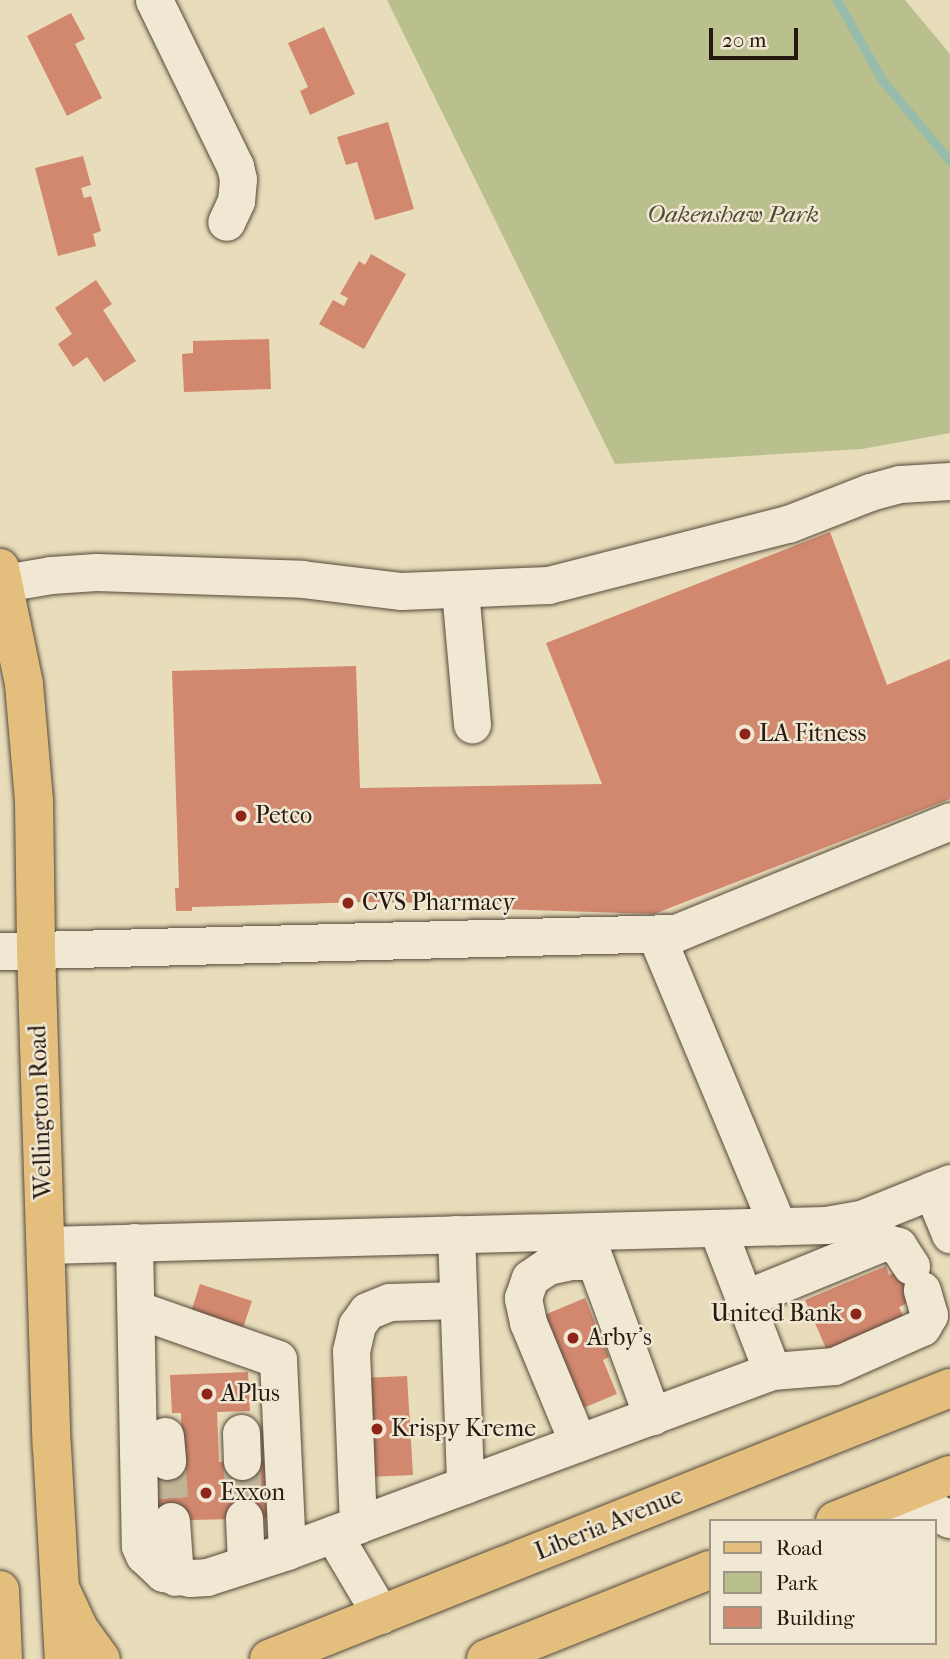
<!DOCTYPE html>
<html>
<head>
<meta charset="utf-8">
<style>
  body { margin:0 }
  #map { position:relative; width:950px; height:1659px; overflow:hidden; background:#e8dcba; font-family:"IM FELL French Canon",serif }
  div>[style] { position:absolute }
  .green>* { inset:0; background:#b9bf8d }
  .stream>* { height:9px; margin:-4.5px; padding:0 4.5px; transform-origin:4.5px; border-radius:4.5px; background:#98bcab }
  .building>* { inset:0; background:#d1886f }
  .minor-tunnel>* { height:37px; margin-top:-18.5px; transform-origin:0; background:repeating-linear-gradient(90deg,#c1b598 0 37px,transparent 0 55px) }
  .roads { filter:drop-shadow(0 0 2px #55493a) drop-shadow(0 0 2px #55493a) }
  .minor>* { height:37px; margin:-18.5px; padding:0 18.5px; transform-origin:18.5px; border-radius:18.5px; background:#f0e8d2 }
  .major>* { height:38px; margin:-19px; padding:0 19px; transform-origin:19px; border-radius:19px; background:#e4be7d }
  .highway>* { height:38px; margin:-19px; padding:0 19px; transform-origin:19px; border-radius:19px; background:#e4be7d }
  .dots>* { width:19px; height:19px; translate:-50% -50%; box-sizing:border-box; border:4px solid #f0e8d2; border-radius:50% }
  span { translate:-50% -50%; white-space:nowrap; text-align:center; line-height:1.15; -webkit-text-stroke:5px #f0e8d2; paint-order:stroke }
  .park-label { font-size:24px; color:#514a36; font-style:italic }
  .poi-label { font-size:24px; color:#241810 }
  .left { translate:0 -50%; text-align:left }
  .right { translate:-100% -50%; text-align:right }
  .street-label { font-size:24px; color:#241810 }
  .legend { position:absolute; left:709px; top:1519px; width:228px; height:126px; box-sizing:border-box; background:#f0e8d2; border:2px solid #9e9584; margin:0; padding:9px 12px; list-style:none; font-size:21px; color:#241810 }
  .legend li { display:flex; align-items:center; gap:14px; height:35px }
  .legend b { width:35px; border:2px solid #9e9584 }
  .scale { position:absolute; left:709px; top:28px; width:89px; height:32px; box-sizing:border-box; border:4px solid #241810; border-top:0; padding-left:9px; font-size:21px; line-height:24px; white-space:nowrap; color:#241810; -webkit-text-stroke:5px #f0e8d2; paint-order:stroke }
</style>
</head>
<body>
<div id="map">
  <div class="green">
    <i style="clip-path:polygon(387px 0,905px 0,950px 54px,950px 433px,862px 449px,615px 464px)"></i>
  </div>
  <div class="stream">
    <i style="left:837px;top:0;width:92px;rotate:60.6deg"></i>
    <i style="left:882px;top:80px;width:106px;rotate:50deg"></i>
  </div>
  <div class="building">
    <i style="clip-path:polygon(71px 13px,85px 39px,75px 44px,102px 98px,67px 116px,27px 36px)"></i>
    <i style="clip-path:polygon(324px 27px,355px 94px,310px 115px,300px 91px,308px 87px,288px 43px)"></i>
    <i style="clip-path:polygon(388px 122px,414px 209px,375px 220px,357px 162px,346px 165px,337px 137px)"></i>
    <i style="clip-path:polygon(83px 156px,91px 185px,81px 188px,84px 198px,91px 196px,101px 231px,93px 234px,96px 246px,58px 256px,35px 168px)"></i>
    <i style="clip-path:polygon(371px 254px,406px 274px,364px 349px,319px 324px,333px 300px,344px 306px,348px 298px,340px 294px,359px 261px,365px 265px)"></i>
    <i style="clip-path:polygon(96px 280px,112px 304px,103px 310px,136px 361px,104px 382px,87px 357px,73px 367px,58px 344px,72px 334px,55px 308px)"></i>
    <i style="clip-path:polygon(269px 339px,271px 389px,184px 392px,182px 354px,193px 353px,193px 341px)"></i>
    <i style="clip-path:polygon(830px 532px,887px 685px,950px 659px,950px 799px,654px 914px,502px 909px,501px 904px,363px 902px,192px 907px,192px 911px,176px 911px,175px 888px,179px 888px,172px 671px,356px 666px,360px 788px,602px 784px,546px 643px)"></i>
    <i style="clip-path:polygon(921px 1262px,910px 1302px,899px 1307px,905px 1321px,828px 1353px,805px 1300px,886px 1266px,889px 1275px)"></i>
    <i style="clip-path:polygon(200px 1284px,252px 1301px,242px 1331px,190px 1315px)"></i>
    <i style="clip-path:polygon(585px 1298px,609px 1357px,603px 1360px,617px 1394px,576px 1411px,537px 1318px)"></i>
    <i style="clip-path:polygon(248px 1372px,250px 1411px,217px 1412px,219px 1462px,272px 1460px,274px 1518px,149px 1521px,148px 1461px,182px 1460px,181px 1413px,172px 1413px,170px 1375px)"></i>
    <i style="clip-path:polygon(407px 1376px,413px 1475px,368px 1477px,362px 1378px)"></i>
  </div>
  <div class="minor-tunnel">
    <i style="left:167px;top:1461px;width:60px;rotate:86.2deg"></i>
    <i style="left:242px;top:1461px;width:57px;rotate:88deg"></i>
  </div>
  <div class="roads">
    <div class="minor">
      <i style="left:154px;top:0;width:185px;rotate:64deg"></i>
      <i style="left:235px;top:166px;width:13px;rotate:77deg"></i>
      <i style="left:238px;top:179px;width:22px;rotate:95deg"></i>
      <i style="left:236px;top:201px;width:23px;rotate:115deg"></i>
      <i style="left:4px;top:583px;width:48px;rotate:-9.7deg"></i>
      <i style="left:51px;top:575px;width:45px;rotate:-3.8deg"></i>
      <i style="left:96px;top:572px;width:206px;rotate:1.9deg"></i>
      <i style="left:302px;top:579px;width:100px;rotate:6.9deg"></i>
      <i style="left:401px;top:591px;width:147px;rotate:-2.3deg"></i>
      <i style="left:548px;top:585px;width:248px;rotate:-14.3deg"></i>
      <i style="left:788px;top:524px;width:88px;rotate:-21.3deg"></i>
      <i style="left:870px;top:492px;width:31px;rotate:-15deg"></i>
      <i style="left:900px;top:484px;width:50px;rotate:-3.4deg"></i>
      <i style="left:460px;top:590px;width:135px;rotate:84.9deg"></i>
      <i style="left:656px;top:935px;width:316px;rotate:67.3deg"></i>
      <i style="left:0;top:951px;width:676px;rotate:-1.53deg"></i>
      <i style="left:676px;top:933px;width:296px;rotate:-22.2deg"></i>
      <i style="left:932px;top:1190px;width:48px;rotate:67.8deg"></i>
      <i style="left:717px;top:1228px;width:153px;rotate:69deg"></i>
      <i style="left:456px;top:1234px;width:251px;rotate:87.9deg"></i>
      <i style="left:587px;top:1239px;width:189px;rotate:69.8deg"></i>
      <i style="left:134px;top:1242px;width:304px;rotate:88.9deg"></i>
      <i style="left:140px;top:1546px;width:10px;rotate:66deg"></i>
      <i style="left:144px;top:1555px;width:26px;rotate:43deg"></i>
      <i style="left:163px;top:1573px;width:27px;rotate:10deg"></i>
      <i style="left:190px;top:1578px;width:17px;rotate:-3deg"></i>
      <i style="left:207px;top:1577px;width:84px;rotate:-18deg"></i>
      <i style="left:287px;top:1551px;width:192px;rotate:-92.7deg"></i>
      <i style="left:278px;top:1359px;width:151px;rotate:-160.6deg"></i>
      <i style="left:45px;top:1245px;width:781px;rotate:-1.47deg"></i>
      <i style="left:826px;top:1225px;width:36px;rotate:-10deg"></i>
      <i style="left:861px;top:1219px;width:96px;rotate:-22deg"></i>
      <i style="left:744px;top:1299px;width:151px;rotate:-22.2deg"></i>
      <i style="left:884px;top:1242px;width:15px;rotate:16deg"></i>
      <i style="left:898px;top:1246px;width:24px;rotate:57deg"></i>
      <i style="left:241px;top:1433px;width:28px;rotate:88deg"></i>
      <i style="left:165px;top:1436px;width:25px;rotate:85deg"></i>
      <i style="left:578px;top:1443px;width:131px;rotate:-112.5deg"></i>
      <i style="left:528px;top:1322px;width:25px;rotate:-102deg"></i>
      <i style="left:523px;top:1298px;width:21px;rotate:-71deg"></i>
      <i style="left:530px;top:1278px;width:22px;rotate:-34deg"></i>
      <i style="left:548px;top:1266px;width:24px;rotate:-12deg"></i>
      <i style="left:571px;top:1261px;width:23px"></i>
      <i style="left:888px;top:1500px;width:36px;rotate:9deg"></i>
      <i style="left:924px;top:1506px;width:29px;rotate:27deg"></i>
      <i style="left:244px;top:1518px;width:46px;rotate:87.5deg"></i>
      <i style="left:171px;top:1521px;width:56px;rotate:85.9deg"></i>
      <i style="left:358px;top:1525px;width:174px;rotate:-92.3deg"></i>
      <i style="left:351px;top:1351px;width:27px;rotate:-77deg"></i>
      <i style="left:357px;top:1325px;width:17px;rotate:-54deg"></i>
      <i style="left:367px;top:1311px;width:24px;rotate:-22deg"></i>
      <i style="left:389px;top:1302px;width:69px;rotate:-1.7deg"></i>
      <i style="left:333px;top:1534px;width:94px;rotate:59.3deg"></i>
      <i style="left:287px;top:1551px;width:517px;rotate:-20.36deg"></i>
      <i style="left:772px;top:1371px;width:62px;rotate:-4.6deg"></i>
      <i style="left:834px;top:1366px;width:96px;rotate:-23.9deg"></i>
      <i style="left:922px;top:1327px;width:14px;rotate:-60deg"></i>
      <i style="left:929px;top:1315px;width:26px;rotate:-106deg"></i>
    </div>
    <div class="major">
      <i style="left:0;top:568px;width:118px;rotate:78.3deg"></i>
      <i style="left:24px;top:684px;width:117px;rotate:85.1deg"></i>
      <i style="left:34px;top:801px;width:149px;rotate:89.2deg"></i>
      <i style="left:36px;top:950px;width:497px;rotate:88.2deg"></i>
      <i style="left:52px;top:1447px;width:212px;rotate:86.8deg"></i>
      <i style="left:0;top:1590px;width:69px;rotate:87.5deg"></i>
    </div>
    <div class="highway">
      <i style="left:835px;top:1521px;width:124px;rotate:-21.8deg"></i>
      <i style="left:60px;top:1588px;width:45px;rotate:65.1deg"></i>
      <i style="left:79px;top:1629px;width:37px;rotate:54deg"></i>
      <i style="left:269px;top:1659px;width:733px;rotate:-21.7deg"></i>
      <i style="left:486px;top:1659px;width:241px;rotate:-21.7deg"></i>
    </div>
  </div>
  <div class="dots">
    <i style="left:745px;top:734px;background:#8f2418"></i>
    <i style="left:241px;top:816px;background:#8f2418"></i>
    <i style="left:348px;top:903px;background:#8f2418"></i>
    <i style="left:856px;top:1314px;background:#8f2418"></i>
    <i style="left:573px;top:1338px;background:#8f2418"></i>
    <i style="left:207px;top:1394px;background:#8f2418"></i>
    <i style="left:377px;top:1429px;background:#8f2418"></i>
    <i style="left:206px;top:1493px;background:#8f2418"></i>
  </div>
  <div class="park-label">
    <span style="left:733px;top:215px">Oakenshaw Park</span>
  </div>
  <div class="poi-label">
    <span class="left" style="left:759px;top:734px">LA Fitness</span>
    <span class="left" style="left:255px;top:816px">Petco</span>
    <span class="left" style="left:362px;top:903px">CVS Pharmacy</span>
    <span class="right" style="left:842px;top:1314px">United Bank</span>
    <span class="left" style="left:587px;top:1338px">Arby's</span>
    <span class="left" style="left:221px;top:1394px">APlus</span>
    <span class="left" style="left:391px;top:1429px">Krispy Kreme</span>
    <span class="left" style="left:220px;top:1493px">Exxon</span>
  </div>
  <div class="street-label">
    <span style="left:41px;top:1112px;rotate:-92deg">Wellington Road</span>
    <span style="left:609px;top:1524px;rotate:-22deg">Liberia Avenue</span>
  </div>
  <ul class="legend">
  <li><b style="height:9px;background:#e4be7d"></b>Road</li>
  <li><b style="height:19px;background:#b9bf8d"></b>Park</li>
  <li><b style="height:19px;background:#d1886f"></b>Building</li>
  </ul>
  <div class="scale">20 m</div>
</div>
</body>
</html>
